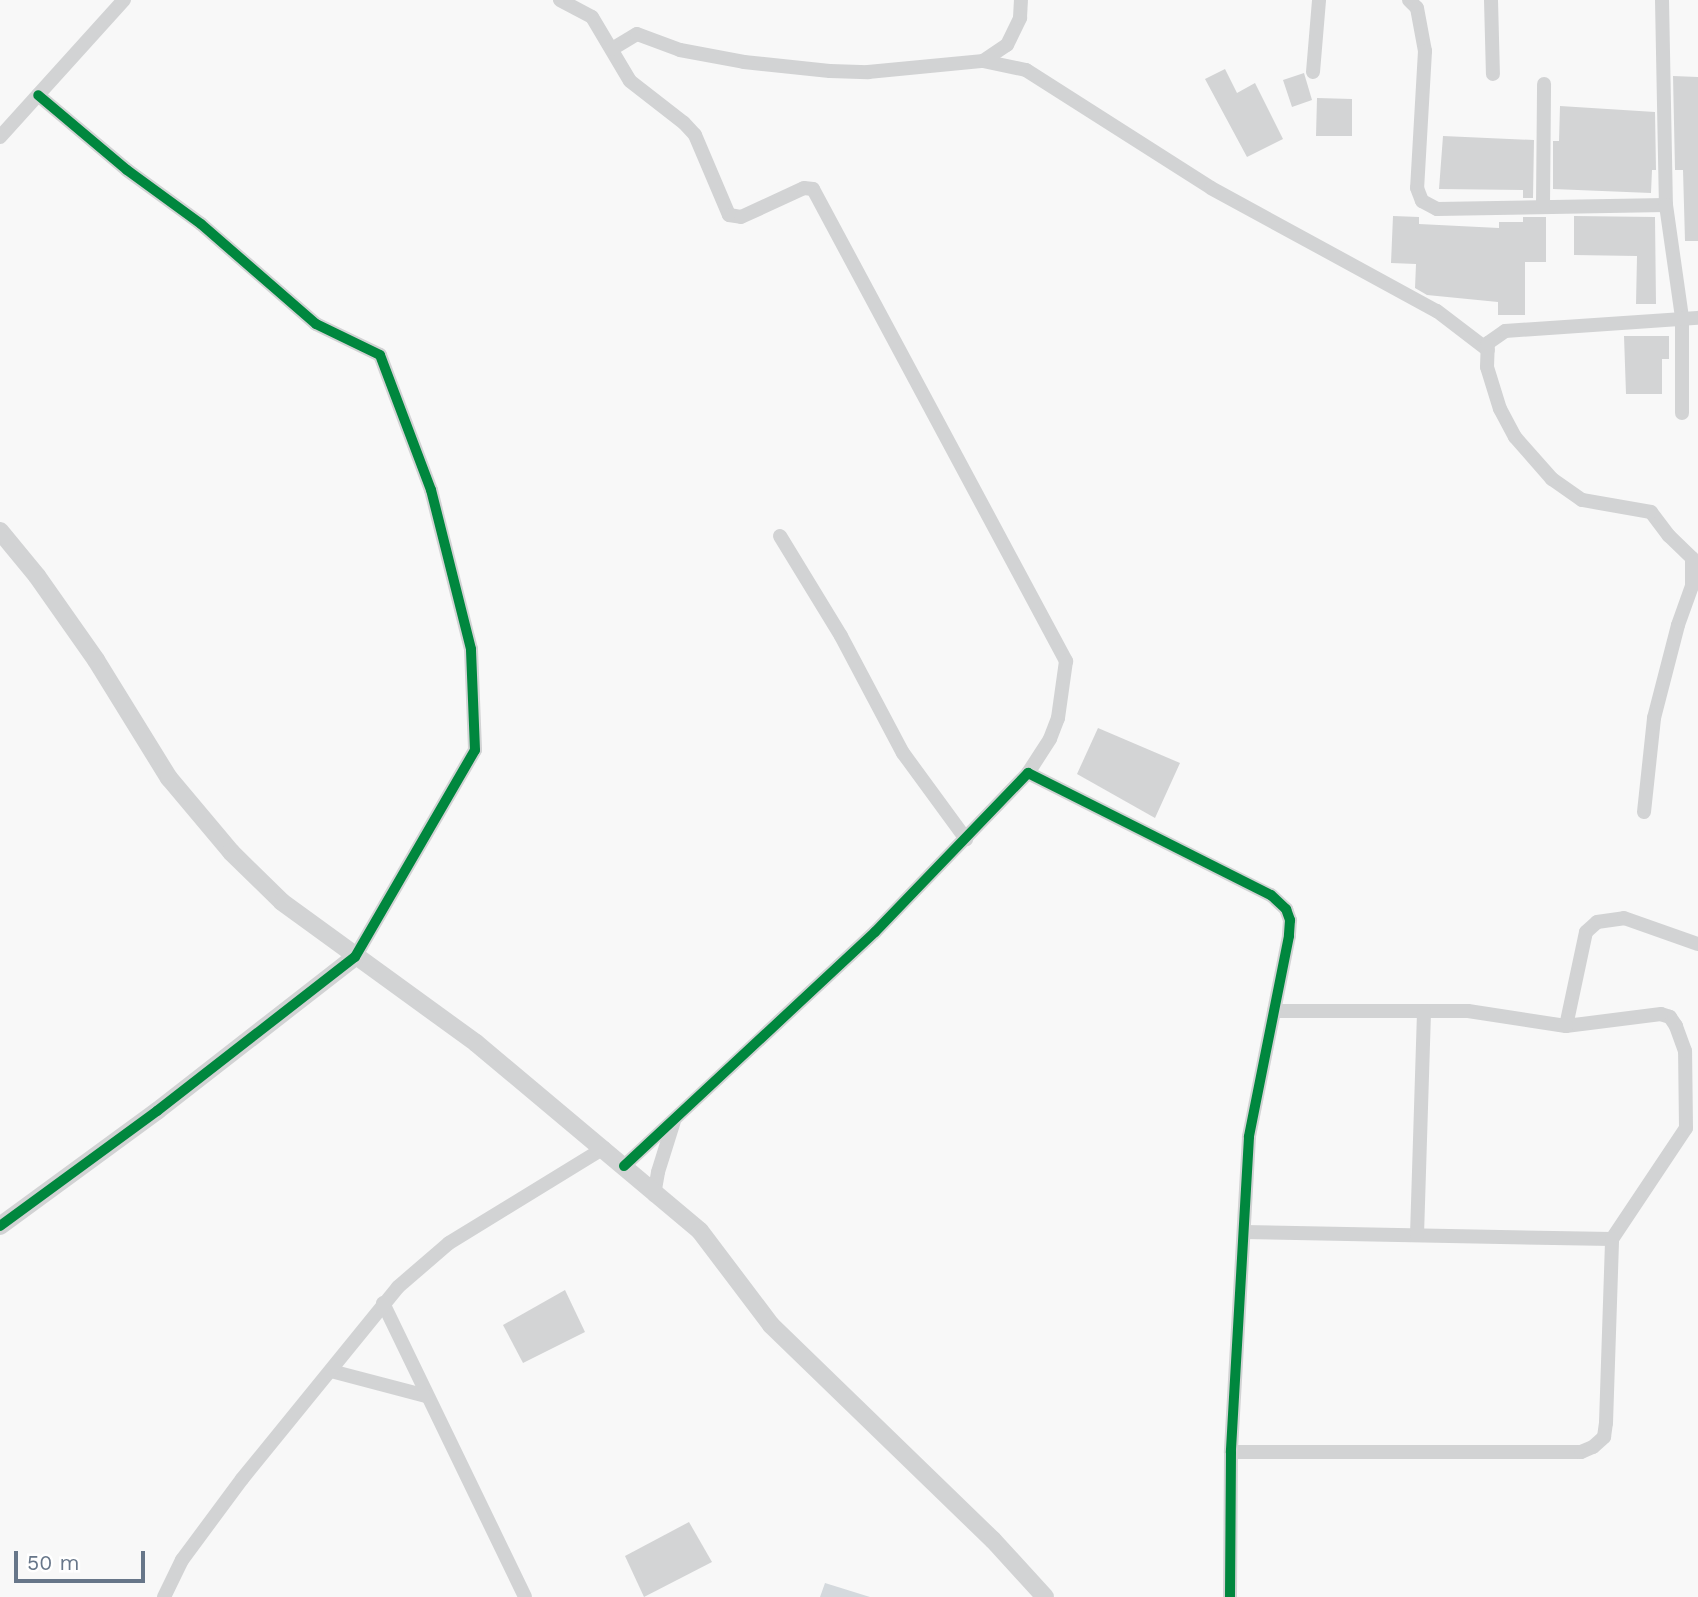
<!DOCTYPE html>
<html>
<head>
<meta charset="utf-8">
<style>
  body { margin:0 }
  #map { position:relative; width:1698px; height:1597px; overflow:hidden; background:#f8f8f8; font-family:"Work Sans",sans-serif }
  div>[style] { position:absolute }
  .water>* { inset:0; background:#d4d9dd }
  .building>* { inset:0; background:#d3d4d5 }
  .minor>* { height:14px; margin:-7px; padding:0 7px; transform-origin:7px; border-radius:7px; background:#d2d3d4 }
  .tertiary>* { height:18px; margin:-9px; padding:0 9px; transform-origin:9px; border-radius:9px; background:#d2d3d4 }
  .cycleway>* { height:10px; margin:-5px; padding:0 5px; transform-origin:5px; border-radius:5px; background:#00873e }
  span { translate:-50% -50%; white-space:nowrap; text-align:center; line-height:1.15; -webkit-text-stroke:7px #fff; paint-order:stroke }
  .scale { position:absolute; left:14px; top:1551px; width:131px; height:32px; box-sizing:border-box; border:4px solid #677689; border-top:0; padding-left:9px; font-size:21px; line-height:24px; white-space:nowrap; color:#677689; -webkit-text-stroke:5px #fff; paint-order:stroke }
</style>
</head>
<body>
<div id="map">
  <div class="water">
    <i style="clip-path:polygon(825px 1583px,870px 1597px,820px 1597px)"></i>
  </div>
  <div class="building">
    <i style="clip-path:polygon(1225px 69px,1237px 93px,1255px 83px,1283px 139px,1247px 157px,1205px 79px)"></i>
    <i style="clip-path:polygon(1304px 73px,1312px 100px,1292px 107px,1283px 80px)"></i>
    <i style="clip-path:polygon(1673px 76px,1698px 77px,1698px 241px,1685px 241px,1683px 170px,1675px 170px)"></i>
    <i style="clip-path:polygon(1317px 98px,1352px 99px,1352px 136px,1316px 136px)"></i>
    <i style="clip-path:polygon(1560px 106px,1655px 112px,1656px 170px,1652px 170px,1651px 193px,1553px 189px,1553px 141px,1559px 141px)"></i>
    <i style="clip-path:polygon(1443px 136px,1534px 140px,1533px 198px,1523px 198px,1523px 190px,1439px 189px)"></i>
    <i style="clip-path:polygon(1393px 216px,1419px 217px,1419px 224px,1499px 228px,1499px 222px,1523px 222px,1523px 217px,1546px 217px,1546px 262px,1525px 262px,1525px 315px,1498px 315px,1498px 302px,1427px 295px,1415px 288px,1416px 264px,1391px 263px)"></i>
    <i style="clip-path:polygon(1574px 216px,1655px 217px,1656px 304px,1636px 304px,1637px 256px,1574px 255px)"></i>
    <i style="clip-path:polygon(1624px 336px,1669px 336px,1669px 359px,1662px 359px,1662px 394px,1626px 394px)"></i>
    <i style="clip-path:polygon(1098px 728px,1180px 763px,1155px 818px,1077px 774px)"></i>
    <i style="clip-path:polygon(565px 1290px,585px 1332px,523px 1363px,503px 1325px)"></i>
    <i style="clip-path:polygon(689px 1522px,712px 1562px,644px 1597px,625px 1556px)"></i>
  </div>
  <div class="minor">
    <i style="left:560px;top:0;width:36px;rotate:28deg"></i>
    <i style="left:592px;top:17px;width:74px;rotate:59.3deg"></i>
    <i style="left:630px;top:81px;width:68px;rotate:37.9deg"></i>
    <i style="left:684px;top:123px;width:16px;rotate:47deg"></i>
    <i style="left:695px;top:135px;width:87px;rotate:67deg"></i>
    <i style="left:729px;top:215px;width:12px;rotate:9deg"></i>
    <i style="left:741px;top:217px;width:69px;rotate:-24.7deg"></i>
    <i style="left:804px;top:188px;width:9px;rotate:6deg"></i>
    <i style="left:813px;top:189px;width:536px;rotate:61.81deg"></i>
    <i style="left:1066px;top:661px;width:58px;rotate:98deg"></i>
    <i style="left:1058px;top:718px;width:22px;rotate:111deg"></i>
    <i style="left:1050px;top:739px;width:40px;rotate:122.9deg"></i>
    <i style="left:1409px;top:0;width:11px;rotate:45deg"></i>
    <i style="left:1417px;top:8px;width:44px;rotate:79.5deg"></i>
    <i style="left:1425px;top:51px;width:137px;rotate:93.3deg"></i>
    <i style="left:1417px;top:188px;width:14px;rotate:69deg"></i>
    <i style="left:1422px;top:201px;width:17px;rotate:28deg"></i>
    <i style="left:1437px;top:209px;width:229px;rotate:-1deg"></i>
    <i style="left:1491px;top:0;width:74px;rotate:88.5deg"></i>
    <i style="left:1662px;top:0;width:205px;rotate:88.9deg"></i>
    <i style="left:1666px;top:205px;width:114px;rotate:81.9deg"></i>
    <i style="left:1682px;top:318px;width:95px;rotate:90deg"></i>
    <i style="left:612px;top:49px;width:29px;rotate:-31deg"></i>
    <i style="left:637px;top:34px;width:46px;rotate:20.4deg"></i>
    <i style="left:680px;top:50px;width:65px;rotate:10.6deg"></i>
    <i style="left:744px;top:62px;width:86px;rotate:6deg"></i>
    <i style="left:830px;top:71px;width:38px;rotate:2deg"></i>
    <i style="left:868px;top:72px;width:116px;rotate:-5.5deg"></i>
    <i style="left:983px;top:61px;width:29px;rotate:-34deg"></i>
    <i style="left:1007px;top:45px;width:30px;rotate:-64deg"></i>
    <i style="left:1020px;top:18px;width:18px;rotate:-87deg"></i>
    <i style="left:983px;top:61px;width:44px;rotate:11.8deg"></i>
    <i style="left:1026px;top:70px;width:219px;rotate:32.5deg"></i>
    <i style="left:1211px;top:188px;width:257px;rotate:28.6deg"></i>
    <i style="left:1437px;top:311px;width:64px;rotate:37.4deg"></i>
    <i style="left:1313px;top:72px;width:72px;rotate:-85.2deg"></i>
    <i style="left:38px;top:95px;width:116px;rotate:40.1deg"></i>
    <i style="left:127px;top:170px;width:92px;rotate:36.1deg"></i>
    <i style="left:201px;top:224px;width:152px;rotate:41deg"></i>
    <i style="left:316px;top:324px;width:71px;rotate:25.8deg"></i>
    <i style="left:380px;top:355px;width:144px;rotate:69.3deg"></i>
    <i style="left:431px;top:490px;width:164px;rotate:75.9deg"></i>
    <i style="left:471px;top:649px;width:101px;rotate:87.7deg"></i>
    <i style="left:475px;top:750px;width:239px;rotate:120.1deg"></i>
    <i style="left:0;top:137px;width:185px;rotate:-47.9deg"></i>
    <i style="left:1543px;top:205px;width:121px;rotate:-89.5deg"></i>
    <i style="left:780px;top:536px;width:117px;rotate:58.6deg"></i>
    <i style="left:841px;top:636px;width:132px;rotate:62.1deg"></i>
    <i style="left:903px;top:753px;width:107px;rotate:53.8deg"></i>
    <i style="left:1644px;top:812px;width:95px;rotate:-83.9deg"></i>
    <i style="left:1654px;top:718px;width:96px;rotate:-75.5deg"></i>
    <i style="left:1678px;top:625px;width:41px;rotate:-70.3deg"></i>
    <i style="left:1692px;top:586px;width:28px;rotate:-90deg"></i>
    <i style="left:1692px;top:558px;width:32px;rotate:-136deg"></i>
    <i style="left:1669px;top:536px;width:30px;rotate:-127deg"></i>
    <i style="left:1651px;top:512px;width:70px;rotate:-170.1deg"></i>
    <i style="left:1582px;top:500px;width:37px;rotate:-145deg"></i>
    <i style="left:1552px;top:479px;width:56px;rotate:-131.4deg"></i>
    <i style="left:1515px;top:437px;width:32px;rotate:-118deg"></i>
    <i style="left:1500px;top:409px;width:44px;rotate:-107.2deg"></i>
    <i style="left:1487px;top:367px;width:24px;rotate:-88deg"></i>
    <i style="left:1488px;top:343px;width:21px;rotate:-35deg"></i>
    <i style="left:1505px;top:331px;width:193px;rotate:-3.9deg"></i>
    <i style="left:1566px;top:1026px;width:96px;rotate:-78deg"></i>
    <i style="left:1586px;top:932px;width:15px;rotate:-42deg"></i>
    <i style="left:1597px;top:922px;width:27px;rotate:-8deg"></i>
    <i style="left:1624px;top:918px;width:78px;rotate:19.4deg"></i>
    <i style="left:624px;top:1166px;width:343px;rotate:-43deg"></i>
    <i style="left:875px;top:932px;width:221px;rotate:-46.1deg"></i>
    <i style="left:1028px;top:773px;width:272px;rotate:26.7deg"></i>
    <i style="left:1271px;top:895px;width:21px;rotate:43deg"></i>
    <i style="left:1286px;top:909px;width:12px;rotate:70deg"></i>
    <i style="left:1290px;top:920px;width:16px;rotate:94deg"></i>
    <i style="left:1289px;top:936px;width:205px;rotate:101.3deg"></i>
    <i style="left:1249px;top:1137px;width:316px;rotate:93.3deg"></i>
    <i style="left:1231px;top:1452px;width:145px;rotate:90.4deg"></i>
    <i style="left:654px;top:1195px;width:23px;rotate:-80deg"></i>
    <i style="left:658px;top:1172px;width:53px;rotate:-72.6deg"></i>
    <i style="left:1244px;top:1232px;width:368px;rotate:1.1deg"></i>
    <i style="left:1612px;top:1239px;width:133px;rotate:-56.3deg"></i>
    <i style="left:1686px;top:1128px;width:77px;rotate:-90.7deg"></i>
    <i style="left:1685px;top:1051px;width:27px;rotate:-110deg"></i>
    <i style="left:1676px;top:1026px;width:11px;rotate:-124deg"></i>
    <i style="left:1670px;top:1017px;width:9px;rotate:-162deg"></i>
    <i style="left:1661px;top:1014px;width:96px;rotate:172.8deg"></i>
    <i style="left:1566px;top:1026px;width:99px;rotate:-171.3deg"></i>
    <i style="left:1468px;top:1011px;width:194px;rotate:180deg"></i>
    <i style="left:1417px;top:1235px;width:224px;rotate:-88.2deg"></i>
    <i style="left:383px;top:1303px;width:326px;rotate:64.2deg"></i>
    <i style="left:331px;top:1371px;width:98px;rotate:14.7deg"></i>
    <i style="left:1231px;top:1452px;width:350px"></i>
    <i style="left:1581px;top:1452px;width:13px;rotate:-23deg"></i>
    <i style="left:1593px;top:1447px;width:15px;rotate:-42deg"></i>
    <i style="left:1604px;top:1437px;width:14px;rotate:-82deg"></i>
    <i style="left:1606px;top:1423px;width:184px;rotate:-88.1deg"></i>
    <i style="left:164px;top:1597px;width:41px;rotate:-64.1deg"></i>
    <i style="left:182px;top:1560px;width:101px;rotate:-53.5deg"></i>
    <i style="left:242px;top:1479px;width:247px;rotate:-50.9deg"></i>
    <i style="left:398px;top:1287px;width:67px;rotate:-40.8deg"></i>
    <i style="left:449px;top:1243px;width:182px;rotate:-31.5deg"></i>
  </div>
  <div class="tertiary">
    <i style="left:0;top:531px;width:58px;rotate:50.6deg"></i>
    <i style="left:37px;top:576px;width:103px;rotate:54.9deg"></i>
    <i style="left:96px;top:660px;width:139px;rotate:58.3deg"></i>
    <i style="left:169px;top:778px;width:97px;rotate:50deg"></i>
    <i style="left:231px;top:852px;width:71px;rotate:44.4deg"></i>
    <i style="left:282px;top:902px;width:240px;rotate:36deg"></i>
    <i style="left:476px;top:1043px;width:292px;rotate:40deg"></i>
    <i style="left:700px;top:1231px;width:118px;rotate:52.9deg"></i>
    <i style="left:771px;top:1325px;width:309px;rotate:44.1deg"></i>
    <i style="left:993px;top:1540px;width:77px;rotate:47.6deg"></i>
    <i style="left:0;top:1226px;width:195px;rotate:-36.2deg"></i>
    <i style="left:157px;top:1111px;width:251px;rotate:-37.9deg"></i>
  </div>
  <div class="cycleway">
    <i style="left:624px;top:1166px;width:343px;rotate:-43deg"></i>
    <i style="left:875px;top:932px;width:221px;rotate:-46.1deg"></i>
    <i style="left:1028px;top:773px;width:272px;rotate:26.7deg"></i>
    <i style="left:1271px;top:895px;width:21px;rotate:43deg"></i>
    <i style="left:1286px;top:909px;width:12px;rotate:70deg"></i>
    <i style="left:1290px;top:920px;width:16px;rotate:94deg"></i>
    <i style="left:1289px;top:936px;width:205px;rotate:101.3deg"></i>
    <i style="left:1249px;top:1137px;width:316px;rotate:93.3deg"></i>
    <i style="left:1231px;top:1452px;width:145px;rotate:90.4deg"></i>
    <i style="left:0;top:1226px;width:195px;rotate:-36.2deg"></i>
    <i style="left:157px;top:1111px;width:251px;rotate:-37.9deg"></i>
    <i style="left:355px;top:957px;width:239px;rotate:-59.9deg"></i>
    <i style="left:475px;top:750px;width:101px;rotate:-92.3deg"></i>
    <i style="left:471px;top:649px;width:164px;rotate:-104.1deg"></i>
    <i style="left:431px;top:490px;width:144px;rotate:-110.7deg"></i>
    <i style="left:380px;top:355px;width:71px;rotate:-154.2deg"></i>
    <i style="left:316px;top:324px;width:152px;rotate:-139deg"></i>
    <i style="left:201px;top:224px;width:92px;rotate:-143.9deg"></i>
    <i style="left:127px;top:170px;width:116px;rotate:-139.9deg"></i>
  </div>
  <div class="scale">50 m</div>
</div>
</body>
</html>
